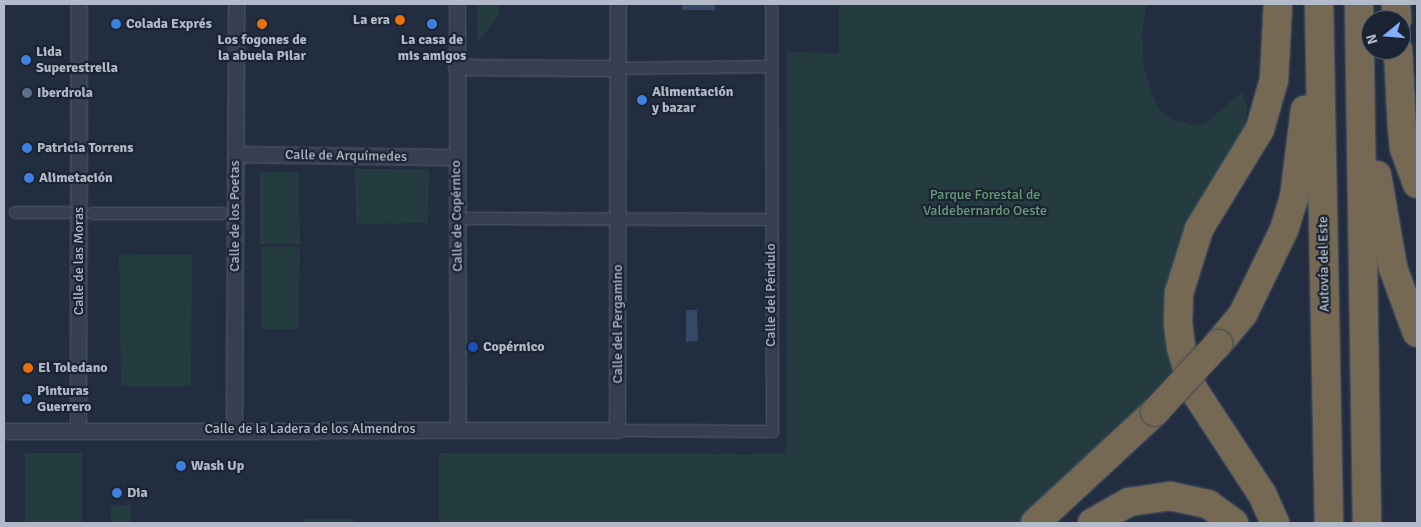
<!DOCTYPE html>
<html>
<head>
<meta charset="utf-8">
<style>
  body { margin:0 }
  #map { position:relative; width:1421px; height:527px; overflow:hidden; background:#222d3f; font-family:Signika,sans-serif }
  div>[style] { position:absolute }
  .green>* { inset:0; background:#243b40 }
  .water>* { inset:0; background:#354867 }
  .roads { filter:drop-shadow(0 0 1px #545d6d) drop-shadow(0 0 1px #545d6d) }
  .pedestrian>* { height:11px; margin:-5.5px; padding:0 5.5px; transform-origin:5.5px; border-radius:5.5px; background:#363f4f }
  .minor>* { height:15px; margin:-7.5px; padding:0 7.5px; transform-origin:7.5px; border-radius:7.5px; background:#363f4f }
  .motorway>* { height:28px; margin:-14px; padding:0 14px; transform-origin:14px; border-radius:14px; background:#756953 }
  .bridges { filter:drop-shadow(0 0 1px #3e4756) drop-shadow(0 0 1px #3e4756) }
  .motorway-bridge>* { height:28px; margin:-14px; padding:0 14px; transform-origin:14px; border-radius:14px; background:#756953 }
  .dots>* { width:14px; height:14px; translate:-50% -50%; box-sizing:border-box; border:2px solid #1b2433; border-radius:50% }
  span { translate:-50% -50%; white-space:nowrap; text-align:center; line-height:1.15; -webkit-text-stroke:4.5px #1b2433; paint-order:stroke }
  .poi-label { font-size:14px; color:#b2baca; font-weight:700 }
  .right { translate:-100% -50%; text-align:right }
  .left { translate:0 -50%; text-align:left }
  .street-label { font-size:14px; color:#b2baca }
  .park-label { font-size:14px; color:#679c76 }
  .frame { position:absolute; inset:0; border:5px solid #b2baca; pointer-events:none }
  .north { position:absolute; left:1361px; top:10px; width:50px; height:50px; box-sizing:border-box; background:#1b2433; border:1px solid #57606f; border-radius:50%; rotate:253deg; font-size:14px; font-weight:700; line-height:20px; text-align:center; color:#b2baca }
  .north::after { content:''; display:block; margin:auto; width:18px; height:22px; background:#82aefe; clip-path:polygon(50% 0,100% 100%,50% 72%,0 100%) }
</style>
</head>
<body>
<div id="map">
  <div class="green">
    <i style="clip-path:polygon(477px 4px,496px 4px,501px 11px,478px 43px)"></i>
    <i style="clip-path:polygon(839px 4px,1147px 4px,1142px 31px,1144px 70px,1157px 107px,1171px 119px,1193px 125px,1205px 123px,1242px 92px,1247px 107px,1245px 126px,1236px 150px,1189px 223px,1174px 260px,1168px 290px,1177px 375px,1019px 523px,439px 523px,439px 453px,786px 454px,787px 52px,839px 53px)"></i>
    <i style="clip-path:polygon(355px 169px,429px 169px,428px 223px,356px 224px)"></i>
    <i style="clip-path:polygon(260px 172px,299px 172px,300px 244px,260px 244px)"></i>
    <i style="clip-path:polygon(261px 247px,300px 247px,299px 329px,261px 329px)"></i>
    <i style="clip-path:polygon(119px 254px,192px 255px,191px 386px,121px 386px)"></i>
    <i style="clip-path:polygon(25px 453px,82px 453px,82px 523px,25px 523px)"></i>
    <i style="clip-path:polygon(131px 505px,131px 523px,111px 523px,110px 506px)"></i>
    <i style="clip-path:polygon(304px 519px,354px 519px,354px 523px,304px 523px)"></i>
  </div>
  <div class="water">
    <i style="clip-path:polygon(682px 4px,715px 4px,715px 10px,682px 10px)"></i>
    <i style="clip-path:polygon(686px 310px,697px 310px,698px 341px,686px 342px)"></i>
  </div>
  <div class="roads">
    <div class="pedestrian">
      <i style="left:617px;top:68px;width:154px;rotate:-0.7deg"></i>
      <i style="left:15px;top:212px;width:51px"></i>
      <i style="left:92px;top:213px;width:129px"></i>
      <i style="left:458px;top:218px;width:313px;rotate:0.2deg"></i>
      <i style="left:617px;top:430px;width:155px;rotate:0.4deg"></i>
      <i style="left:772px;top:431px;width:427px;rotate:-90.1deg"></i>
    </div>
    <div class="minor">
      <i style="left:457px;top:4px;width:424px;rotate:89.9deg"></i>
      <i style="left:456px;top:67px;width:161px;rotate:0.4deg"></i>
      <i style="left:236px;top:154px;width:220px;rotate:0.8deg"></i>
      <i style="left:78px;top:428px;width:424px;rotate:-89.9deg"></i>
      <i style="left:234px;top:429px;width:425px;rotate:-89.7deg"></i>
      <i style="left:4px;top:431px;width:613px;rotate:-0.09deg"></i>
      <i style="left:617px;top:430px;width:426px;rotate:-89.9deg"></i>
    </div>
    <div class="motorway">
      <i style="left:1319px;top:4px;width:519px;rotate:88.9deg"></i>
      <i style="left:1359px;top:4px;width:519px;rotate:89.12deg"></i>
      <i style="left:1396px;top:4px;width:16px;rotate:86deg"></i>
      <i style="left:1398px;top:50px;width:78px;rotate:87.1deg"></i>
      <i style="left:1402px;top:128px;width:20px;rotate:84deg"></i>
      <i style="left:1404px;top:148px;width:38px;rotate:70deg"></i>
      <i style="left:1377px;top:175px;width:94px;rotate:80.2deg"></i>
      <i style="left:1393px;top:268px;width:69px;rotate:69.7deg"></i>
      <i style="left:1218px;top:344px;width:39px;rotate:-50deg"></i>
      <i style="left:1243px;top:314px;width:93px;rotate:-64deg"></i>
      <i style="left:1284px;top:230px;width:34px;rotate:-73deg"></i>
      <i style="left:1294px;top:198px;width:89px;rotate:-82.9deg"></i>
      <i style="left:1035px;top:523px;width:163px;rotate:-42.8deg"></i>
      <i style="left:1092px;top:523px;width:43px;rotate:-29.6deg"></i>
      <i style="left:1129px;top:502px;width:41px;rotate:-8.3deg"></i>
      <i style="left:1170px;top:496px;width:39px;rotate:12deg"></i>
      <i style="left:1208px;top:504px;width:32px;rotate:36deg"></i>
      <i style="left:1275px;top:523px;width:32px;rotate:-114deg"></i>
      <i style="left:1262px;top:494px;width:126px;rotate:-123.3deg"></i>
      <i style="left:1193px;top:389px;width:44px;rotate:-105.9deg"></i>
      <i style="left:1181px;top:347px;width:25px;rotate:-97deg"></i>
      <i style="left:1178px;top:322px;width:29px;rotate:-88deg"></i>
      <i style="left:1179px;top:293px;width:67px;rotate:-72.6deg"></i>
      <i style="left:1199px;top:229px;width:117px;rotate:-58.6deg"></i>
      <i style="left:1260px;top:129px;width:51px;rotate:-74.1deg"></i>
      <i style="left:1274px;top:80px;width:76px;rotate:-87deg"></i>
    </div>
  </div>
  <div class="bridges">
    <div class="motorway-bridge">
      <i style="left:1155px;top:412px;width:93px;rotate:-47.2deg"></i>
    </div>
  </div>
  <div class="dots">
    <i style="left:400px;top:20px;background:#e8710a"></i>
    <i style="left:116px;top:24px;background:#3f7fe0"></i>
    <i style="left:262px;top:24px;background:#e8710a"></i>
    <i style="left:432px;top:24px;background:#3f7fe0"></i>
    <i style="left:26px;top:60px;background:#3f7fe0"></i>
    <i style="left:27px;top:93px;background:#5c6f8a"></i>
    <i style="left:642px;top:100px;background:#3f7fe0"></i>
    <i style="left:27px;top:148px;background:#3f7fe0"></i>
    <i style="left:29px;top:178px;background:#3f7fe0"></i>
    <i style="left:473px;top:347px;background:#1a4fb4"></i>
    <i style="left:28px;top:368px;background:#e8710a"></i>
    <i style="left:27px;top:399px;background:#3f7fe0"></i>
    <i style="left:181px;top:466px;background:#3f7fe0"></i>
    <i style="left:117px;top:493px;background:#3f7fe0"></i>
  </div>
  <div class="poi-label">
    <span class="right" style="left:390px;top:20px">La era</span>
    <span class="left" style="left:126px;top:24px">Colada Exprés</span>
    <span style="left:262px;top:48px">Los fogones de<br>la abuela Pilar</span>
    <span style="left:432px;top:48px">La casa de<br>mis amigos</span>
    <span class="left" style="left:36px;top:60px">Lida<br>Superestrella</span>
    <span class="left" style="left:652px;top:100px">Alimentación<br>y bazar</span>
    <span class="left" style="left:37px;top:93px">Iberdrola</span>
    <span class="left" style="left:37px;top:148px">Patricia Torrens</span>
    <span class="left" style="left:39px;top:178px">Alimetación</span>
    <span class="left" style="left:483px;top:347px">Copérnico</span>
    <span class="left" style="left:38px;top:368px">El Toledano</span>
    <span class="left" style="left:37px;top:399px">Pinturas<br>Guerrero</span>
    <span class="left" style="left:191px;top:466px">Wash Up</span>
    <span class="left" style="left:127px;top:493px">Dia</span>
  </div>
  <div class="street-label">
    <span style="left:346px;top:156px;rotate:1deg">Calle de Arquímedes</span>
    <span style="left:235px;top:216px;rotate:-90deg">Calle de los Poetas</span>
    <span style="left:457px;top:216px;rotate:-91deg">Calle de Copérnico</span>
    <span style="left:79px;top:261px;rotate:-90deg">Calle de las Moras</span>
    <span style="left:1324px;top:264px;rotate:-91deg">Autovía del Este</span>
    <span style="left:771px;top:295px;rotate:-90deg">Calle del Péndulo</span>
    <span style="left:618px;top:324px;rotate:-90deg">Calle del Pergamino</span>
    <span style="left:310px;top:429px">Calle de la Ladera de los Almendros</span>
  </div>
  <div class="park-label">
    <span style="left:985px;top:203px">Parque Forestal de<br>Valdebernardo Oeste</span>
  </div>
  <div class="frame"></div>
  <div class="north">N</div>
</div>
</body>
</html>
